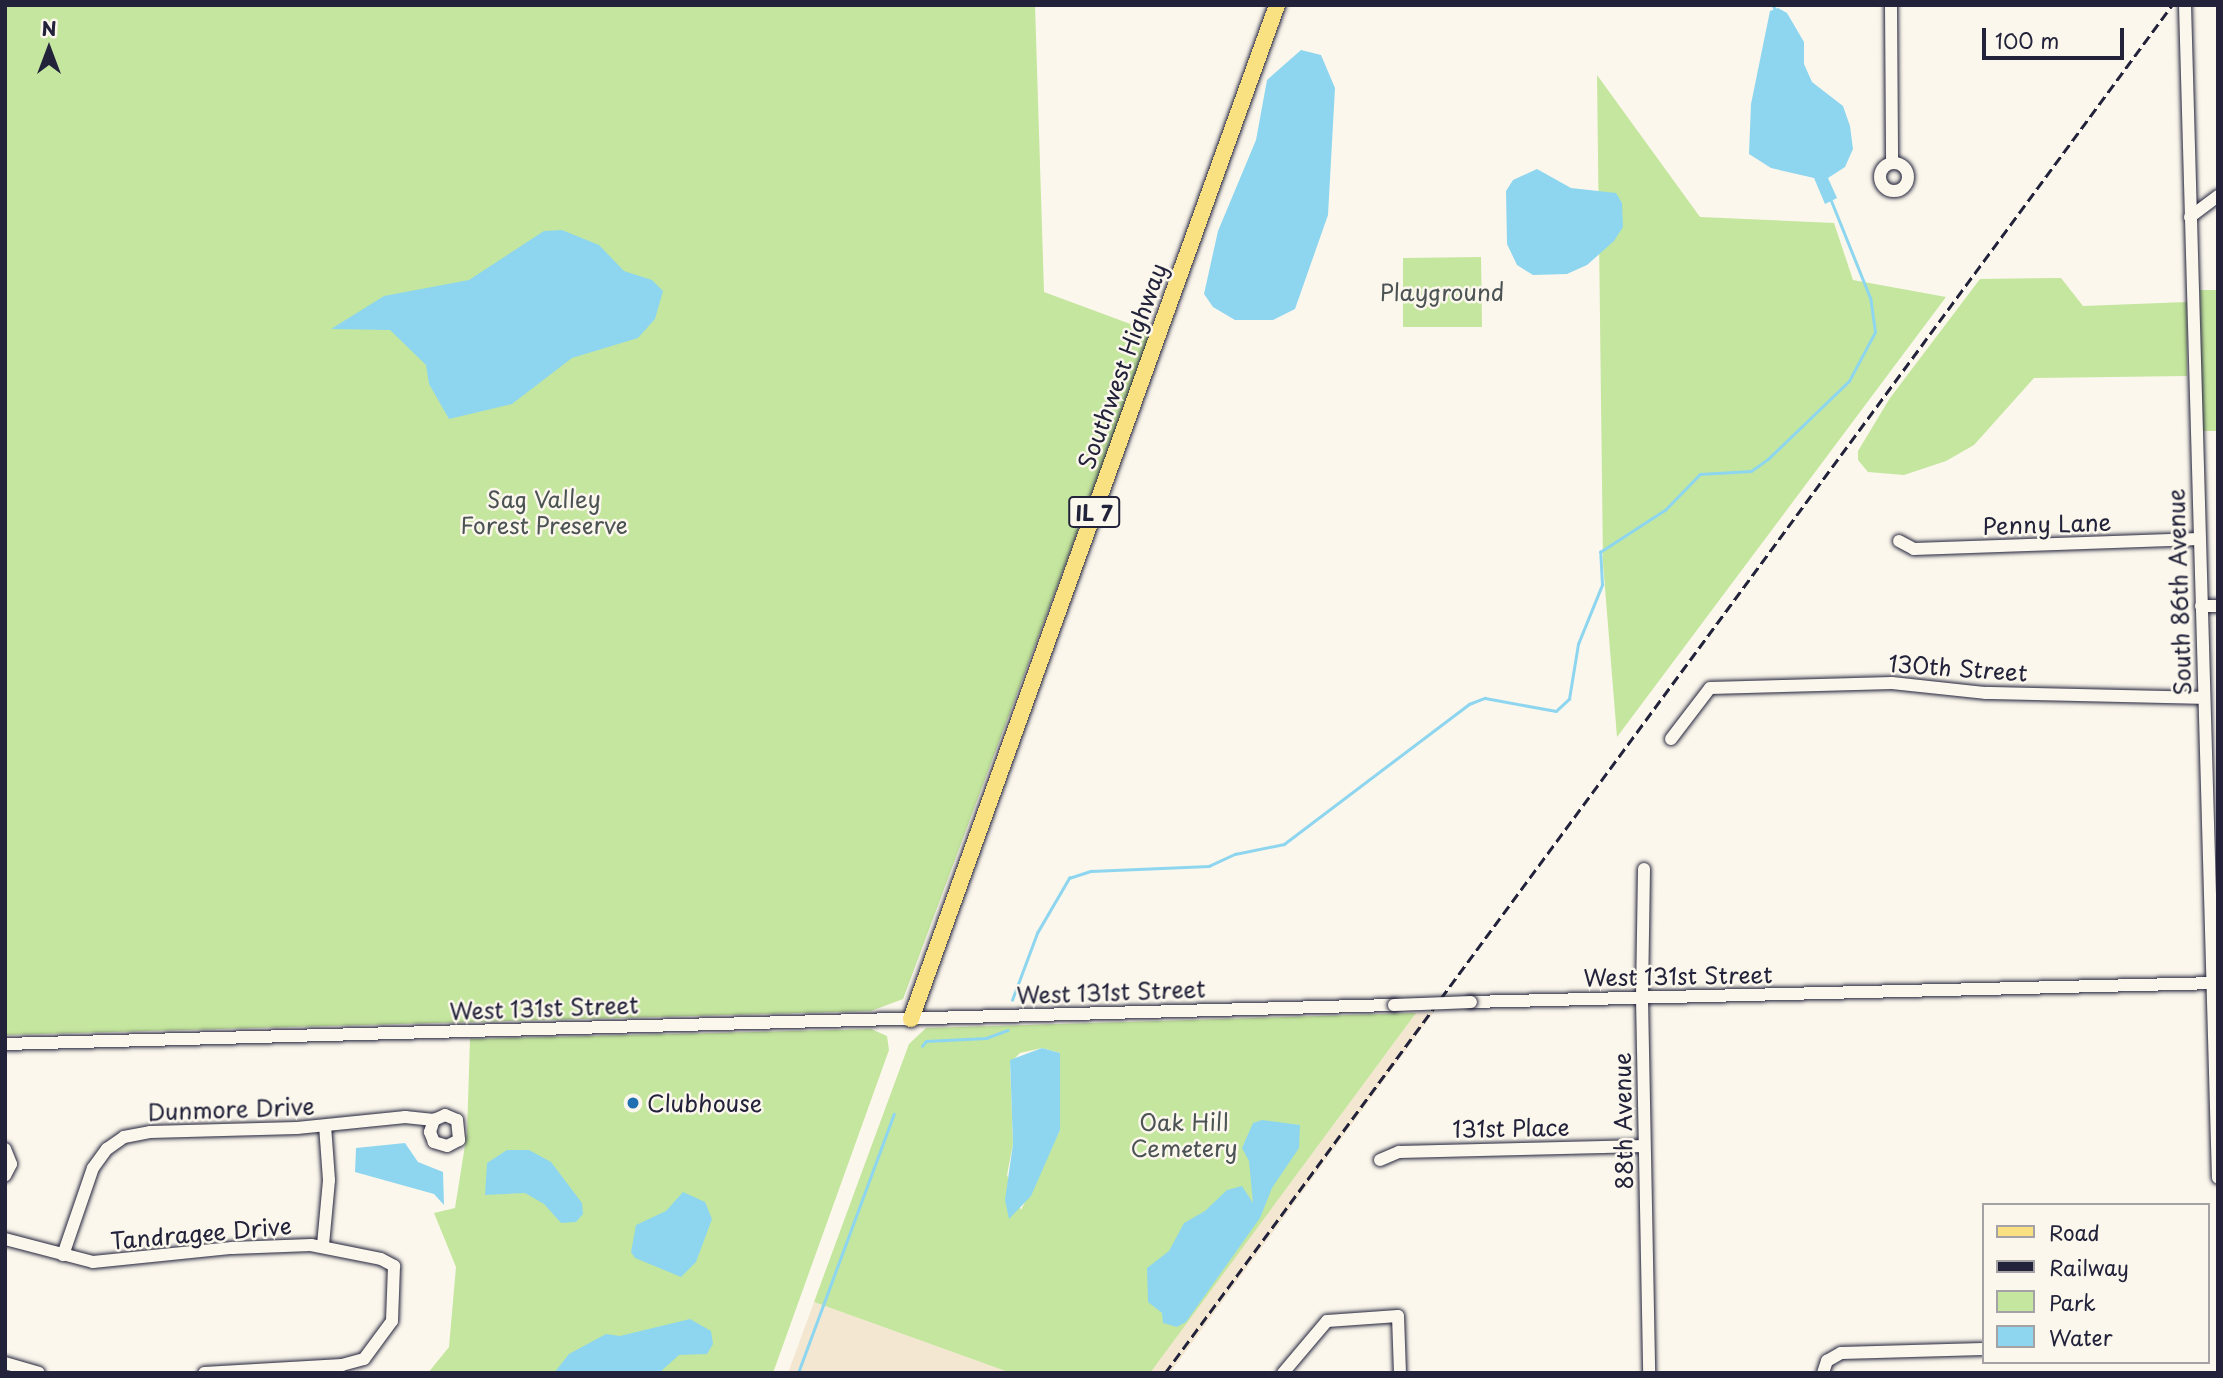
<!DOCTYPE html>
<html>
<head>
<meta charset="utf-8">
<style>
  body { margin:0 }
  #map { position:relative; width:2223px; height:1378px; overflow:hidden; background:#fbf7ec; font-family:"Playpen Sans",sans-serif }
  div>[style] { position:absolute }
  .built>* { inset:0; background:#f4e7d2 }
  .green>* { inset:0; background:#c5e69e }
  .water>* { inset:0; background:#8ed6ef }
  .stream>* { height:2.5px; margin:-1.25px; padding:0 1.25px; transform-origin:1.25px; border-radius:1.25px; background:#8ed6ef }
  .roads { filter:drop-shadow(0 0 2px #22223b) drop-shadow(0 0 2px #22223b) }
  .minor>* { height:12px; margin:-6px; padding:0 6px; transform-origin:6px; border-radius:6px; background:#fbf7ec }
  .minor>.ring { margin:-6px; padding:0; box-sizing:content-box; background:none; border:12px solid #fbf7ec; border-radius:50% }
  .major>* { height:16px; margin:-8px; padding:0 8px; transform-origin:8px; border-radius:8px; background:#f9e181 }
  .rail>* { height:2.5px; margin-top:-1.25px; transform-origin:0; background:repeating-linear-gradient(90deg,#22223b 0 10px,transparent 0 15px) }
  .bridges { filter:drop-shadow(0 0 2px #22223b) drop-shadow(0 0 2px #22223b) }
  .minor-bridge>* { height:12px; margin:-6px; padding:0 6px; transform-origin:6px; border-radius:6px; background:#fbf7ec }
  .dots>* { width:19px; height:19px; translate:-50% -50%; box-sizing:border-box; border:4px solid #fbf7ec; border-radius:50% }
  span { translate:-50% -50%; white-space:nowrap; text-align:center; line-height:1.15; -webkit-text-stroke:5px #fbf7ec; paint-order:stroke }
  .shield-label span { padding:2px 5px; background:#fbf7ec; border:2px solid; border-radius:5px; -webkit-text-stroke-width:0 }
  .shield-label { font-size:21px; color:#22223b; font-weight:700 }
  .park-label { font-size:23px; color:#4b5354 }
  .street-label { font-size:23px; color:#22223b }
  .poi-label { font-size:23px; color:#22223b }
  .left { translate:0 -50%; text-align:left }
  .frame { position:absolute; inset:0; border:7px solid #22223b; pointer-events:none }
  .legend { position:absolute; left:1982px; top:1203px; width:228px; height:161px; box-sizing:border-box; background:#fbf7ec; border:2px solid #a4a2a5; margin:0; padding:9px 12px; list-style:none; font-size:21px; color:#22223b }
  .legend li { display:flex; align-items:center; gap:14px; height:35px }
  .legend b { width:35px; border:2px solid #a4a2a5 }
  .north { position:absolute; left:14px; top:14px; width:70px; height:70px; -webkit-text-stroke:5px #fbf7ec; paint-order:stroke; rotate:0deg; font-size:19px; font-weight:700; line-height:28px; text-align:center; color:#22223b }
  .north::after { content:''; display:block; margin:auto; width:24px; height:32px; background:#22223b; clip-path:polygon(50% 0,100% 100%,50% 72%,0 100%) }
  .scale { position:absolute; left:1982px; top:28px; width:142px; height:32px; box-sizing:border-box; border:4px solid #22223b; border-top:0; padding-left:9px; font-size:21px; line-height:24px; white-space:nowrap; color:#22223b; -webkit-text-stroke:5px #fbf7ec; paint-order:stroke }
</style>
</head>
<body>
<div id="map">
  <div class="built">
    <i style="clip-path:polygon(1434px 1012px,1170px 1373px,1149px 1373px,1416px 1013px)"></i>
    <i style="clip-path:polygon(814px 1302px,1011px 1373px,788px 1373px)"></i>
  </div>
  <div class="green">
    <i style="clip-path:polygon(5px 5px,1035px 5px,1044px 292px,1152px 332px,903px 999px,871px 1011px,5px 1035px)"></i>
    <i style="clip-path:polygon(1597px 75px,1700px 217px,1834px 223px,1853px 280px,1946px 297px,1617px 737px,1603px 563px)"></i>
    <i style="clip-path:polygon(1481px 257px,1482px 327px,1403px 327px,1403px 258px)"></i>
    <i style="clip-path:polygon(2061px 278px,2083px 306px,2187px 302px,2187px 376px,2034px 378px,1974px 445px,1946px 461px,1904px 475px,1868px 472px,1858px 460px,1858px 451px,1890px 398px,1980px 279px)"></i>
    <i style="clip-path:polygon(2200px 290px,2218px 290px,2218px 431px,2202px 431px)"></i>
    <i style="clip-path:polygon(evenodd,1416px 1013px,1150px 1373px,1011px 1373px,814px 1302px,909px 1044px,926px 1028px,1416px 1013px,1042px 1048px,1060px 1053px,1060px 1130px,1021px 1210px,1007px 1175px,1013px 1144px,1010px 1063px,1020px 1053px,1042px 1048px)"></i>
    <i style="clip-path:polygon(871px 1029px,887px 1036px,889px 1050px,773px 1373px,428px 1373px,449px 1347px,456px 1267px,434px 1213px,455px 1208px,467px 1133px,470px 1039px)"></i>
  </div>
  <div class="water">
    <i style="clip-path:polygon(1778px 8px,1787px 13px,1804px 42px,1804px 64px,1812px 82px,1843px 106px,1850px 126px,1853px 149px,1845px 167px,1828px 178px,1837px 198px,1825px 204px,1814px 178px,1771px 168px,1749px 154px,1751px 104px,1770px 11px)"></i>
    <i style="clip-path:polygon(1301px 50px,1321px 55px,1335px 88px,1328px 215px,1295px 309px,1273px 320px,1235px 320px,1213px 307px,1204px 294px,1218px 231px,1256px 140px,1267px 80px)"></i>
    <i style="clip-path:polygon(1537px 169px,1571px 188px,1616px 193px,1622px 203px,1623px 227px,1614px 241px,1587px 265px,1567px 274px,1533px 275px,1517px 265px,1507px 244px,1506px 191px,1513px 180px)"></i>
    <i style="clip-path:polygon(562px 230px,599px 245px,624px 271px,652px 280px,663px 291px,655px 319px,638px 338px,572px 358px,512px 404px,449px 419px,429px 384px,426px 365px,390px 330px,331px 329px,384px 296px,469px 280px,544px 231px)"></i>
    <i style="clip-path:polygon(1042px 1048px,1060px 1053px,1060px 1130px,1031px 1196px,1009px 1219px,1005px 1200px,1013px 1144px,1010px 1060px)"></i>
    <i style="clip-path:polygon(1262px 1120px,1300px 1125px,1299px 1148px,1272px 1188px,1260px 1218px,1186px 1322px,1177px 1327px,1163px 1323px,1162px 1313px,1148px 1302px,1147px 1268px,1169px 1251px,1184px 1223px,1205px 1211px,1227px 1190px,1242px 1186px,1253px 1203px,1249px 1161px,1242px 1148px,1253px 1123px)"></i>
    <i style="clip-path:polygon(405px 1143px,418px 1162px,443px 1172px,444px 1205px,434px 1194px,355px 1172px,356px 1148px)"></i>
    <i style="clip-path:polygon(507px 1150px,529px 1150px,551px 1162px,582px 1203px,583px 1214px,576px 1222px,561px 1223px,544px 1204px,525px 1193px,485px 1195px,487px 1163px)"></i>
    <i style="clip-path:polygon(683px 1192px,705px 1202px,712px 1219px,696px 1262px,681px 1277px,635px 1258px,631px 1252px,636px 1225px,666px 1211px)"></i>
    <i style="clip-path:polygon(690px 1319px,711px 1331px,713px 1344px,707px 1354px,679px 1355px,659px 1373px,554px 1373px,569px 1354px,606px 1334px,620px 1336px)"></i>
  </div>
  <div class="stream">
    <i style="left:1773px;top:5px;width:4px;rotate:63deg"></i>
    <i style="left:1012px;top:1000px;width:72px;rotate:-69.5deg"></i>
    <i style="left:1037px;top:933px;width:64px;rotate:-59.8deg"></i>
    <i style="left:1069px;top:878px;width:23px;rotate:-18deg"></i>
    <i style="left:1091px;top:871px;width:118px;rotate:-2.4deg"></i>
    <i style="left:1209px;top:866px;width:29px;rotate:-25deg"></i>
    <i style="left:1235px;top:854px;width:50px;rotate:-11.5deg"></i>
    <i style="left:1284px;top:844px;width:232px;rotate:-37.1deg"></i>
    <i style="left:1469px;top:704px;width:17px;rotate:-21deg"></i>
    <i style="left:1485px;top:698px;width:72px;rotate:10.4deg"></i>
    <i style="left:1556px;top:711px;width:18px;rotate:-43deg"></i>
    <i style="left:1569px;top:699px;width:56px;rotate:-80.7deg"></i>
    <i style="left:1578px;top:644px;width:64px;rotate:-67.9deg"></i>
    <i style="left:1602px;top:585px;width:33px;rotate:-93deg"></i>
    <i style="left:1600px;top:552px;width:77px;rotate:-32.9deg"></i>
    <i style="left:1665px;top:510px;width:50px;rotate:-45.8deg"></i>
    <i style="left:1700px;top:474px;width:51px;rotate:-3.4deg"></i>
    <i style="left:1751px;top:471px;width:21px;rotate:-35deg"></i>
    <i style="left:1768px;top:459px;width:112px;rotate:-43.9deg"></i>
    <i style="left:1849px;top:381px;width:55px;rotate:-62deg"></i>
    <i style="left:1875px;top:332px;width:34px;rotate:-98deg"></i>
    <i style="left:1870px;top:298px;width:105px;rotate:-111.9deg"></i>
    <i style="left:922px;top:1046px;width:6px;rotate:-51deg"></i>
    <i style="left:926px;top:1041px;width:60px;rotate:-2.9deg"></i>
    <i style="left:986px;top:1038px;width:23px;rotate:-20deg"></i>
    <i style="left:798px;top:1373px;width:276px;rotate:-69.7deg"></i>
  </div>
  <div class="roads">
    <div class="minor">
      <i style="left:1891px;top:5px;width:158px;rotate:89.6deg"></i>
      <i style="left:2185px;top:5px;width:1173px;rotate:88.39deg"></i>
      <i class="ring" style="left:1880px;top:163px;width:16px;height:16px"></i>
      <i style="left:2190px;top:217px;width:35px;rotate:-37deg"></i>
      <i style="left:1899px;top:541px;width:17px;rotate:28deg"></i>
      <i style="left:1914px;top:549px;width:285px;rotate:-2deg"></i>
      <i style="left:2201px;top:606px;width:17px"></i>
      <i style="left:1671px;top:739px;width:64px;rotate:-52.6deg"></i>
      <i style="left:1710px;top:688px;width:182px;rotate:-1.6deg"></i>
      <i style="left:1892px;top:683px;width:95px;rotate:6.1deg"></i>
      <i style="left:1986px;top:693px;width:217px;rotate:1.3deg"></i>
      <i style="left:1644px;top:869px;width:129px;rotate:90.9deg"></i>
      <i style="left:1642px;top:998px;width:375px;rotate:88.9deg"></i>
      <i style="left:1471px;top:1002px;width:745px;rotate:-1.46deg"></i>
      <i style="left:5px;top:1044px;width:1390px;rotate:-1.61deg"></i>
      <i style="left:5px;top:1149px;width:16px;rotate:68deg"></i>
      <i style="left:11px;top:1164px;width:13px;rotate:117deg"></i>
      <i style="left:1380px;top:1160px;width:21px;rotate:-23deg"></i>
      <i style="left:1399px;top:1152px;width:245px;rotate:-1.4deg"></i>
      <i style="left:5px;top:1239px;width:91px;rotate:14.6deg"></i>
      <i style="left:93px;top:1262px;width:140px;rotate:-5.8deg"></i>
      <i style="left:232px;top:1248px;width:79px;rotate:-2.2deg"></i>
      <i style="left:311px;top:1245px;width:71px;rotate:11.3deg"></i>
      <i style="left:381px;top:1259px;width:15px;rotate:28deg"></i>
      <i style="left:394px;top:1266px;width:55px;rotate:92.1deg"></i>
      <i style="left:392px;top:1321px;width:47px;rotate:126.4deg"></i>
      <i style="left:364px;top:1359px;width:23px;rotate:165deg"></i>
      <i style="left:342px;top:1365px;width:138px;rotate:176.7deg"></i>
      <i style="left:323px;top:1245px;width:65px;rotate:-84.7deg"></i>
      <i style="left:329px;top:1180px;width:54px;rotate:-94.2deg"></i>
      <i style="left:63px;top:1255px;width:92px;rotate:-71deg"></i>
      <i style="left:93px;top:1168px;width:24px;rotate:-54deg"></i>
      <i style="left:107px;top:1149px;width:21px;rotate:-35deg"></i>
      <i style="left:124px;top:1137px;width:26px;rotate:-11deg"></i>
      <i style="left:150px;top:1132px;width:147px;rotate:-1.6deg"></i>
      <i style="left:297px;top:1128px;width:109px;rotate:-5.8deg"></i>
      <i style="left:405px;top:1117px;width:29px;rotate:6deg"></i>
      <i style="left:434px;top:1120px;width:12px;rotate:-24deg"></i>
      <i style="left:445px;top:1115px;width:13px;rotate:23deg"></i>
      <i style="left:457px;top:1120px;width:20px;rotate:84deg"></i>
      <i style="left:459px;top:1140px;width:13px;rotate:153deg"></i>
      <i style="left:447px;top:1146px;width:14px;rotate:-163deg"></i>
      <i style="left:434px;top:1142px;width:11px;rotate:-112deg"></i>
      <i style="left:430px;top:1132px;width:13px;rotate:-72deg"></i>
      <i style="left:5px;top:1363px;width:35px;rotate:16deg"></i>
      <i style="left:1283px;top:1373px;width:68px;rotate:-49.8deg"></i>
      <i style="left:1327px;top:1321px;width:71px;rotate:-4deg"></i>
      <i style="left:1398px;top:1316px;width:57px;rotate:88deg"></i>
      <i style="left:1823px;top:1373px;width:13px;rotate:-72deg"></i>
      <i style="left:1827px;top:1361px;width:16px;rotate:-30deg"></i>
      <i style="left:1841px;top:1353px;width:142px;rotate:-1.6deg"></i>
    </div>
    <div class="major">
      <i style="left:911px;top:1019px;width:1078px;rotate:-70.15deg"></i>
    </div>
  </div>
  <div class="rail">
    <i style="left:1165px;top:1373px;width:1699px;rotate:-53.64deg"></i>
  </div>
  <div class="bridges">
    <div class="minor-bridge">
      <i style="left:1394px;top:1005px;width:77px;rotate:-2.2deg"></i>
    </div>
  </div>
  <div class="dots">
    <i style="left:633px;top:1103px;background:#1f6fb2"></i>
  </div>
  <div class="shield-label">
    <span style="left:1094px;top:512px">IL 7</span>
  </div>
  <div class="park-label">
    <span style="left:1442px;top:292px">Playground</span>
    <span style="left:544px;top:512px">Sag Valley<br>Forest Preserve</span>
    <span style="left:1184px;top:1135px">Oak Hill<br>Cemetery</span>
  </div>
  <div class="street-label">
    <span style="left:1122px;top:366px;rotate:-70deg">Southwest Highway</span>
    <span style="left:2047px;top:524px;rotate:-2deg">Penny Lane</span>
    <span style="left:2179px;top:592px;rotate:-92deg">South 86th Avenue</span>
    <span style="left:1958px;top:668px;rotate:4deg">130th Street</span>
    <span style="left:1678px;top:976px;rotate:-1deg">West 131st Street</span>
    <span style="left:1111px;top:992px;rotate:-2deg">West 131st Street</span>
    <span style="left:544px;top:1008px;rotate:-2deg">West 131st Street</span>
    <span style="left:231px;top:1109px;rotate:-2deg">Dunmore Drive</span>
    <span style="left:1623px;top:1121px;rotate:-91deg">88th Avenue</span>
    <span style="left:1511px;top:1128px;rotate:-1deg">131st Place</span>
    <span style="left:201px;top:1233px;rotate:-5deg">Tandragee Drive</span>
  </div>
  <div class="poi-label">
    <span class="left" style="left:647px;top:1103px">Clubhouse</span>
  </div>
  <div class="frame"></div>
  <ul class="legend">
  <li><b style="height:9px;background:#f9e181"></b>Road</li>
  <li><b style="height:9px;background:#22223b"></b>Railway</li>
  <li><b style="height:19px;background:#c5e69e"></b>Park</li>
  <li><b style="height:19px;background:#8ed6ef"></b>Water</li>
  </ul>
  <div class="north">N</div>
  <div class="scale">100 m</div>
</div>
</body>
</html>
